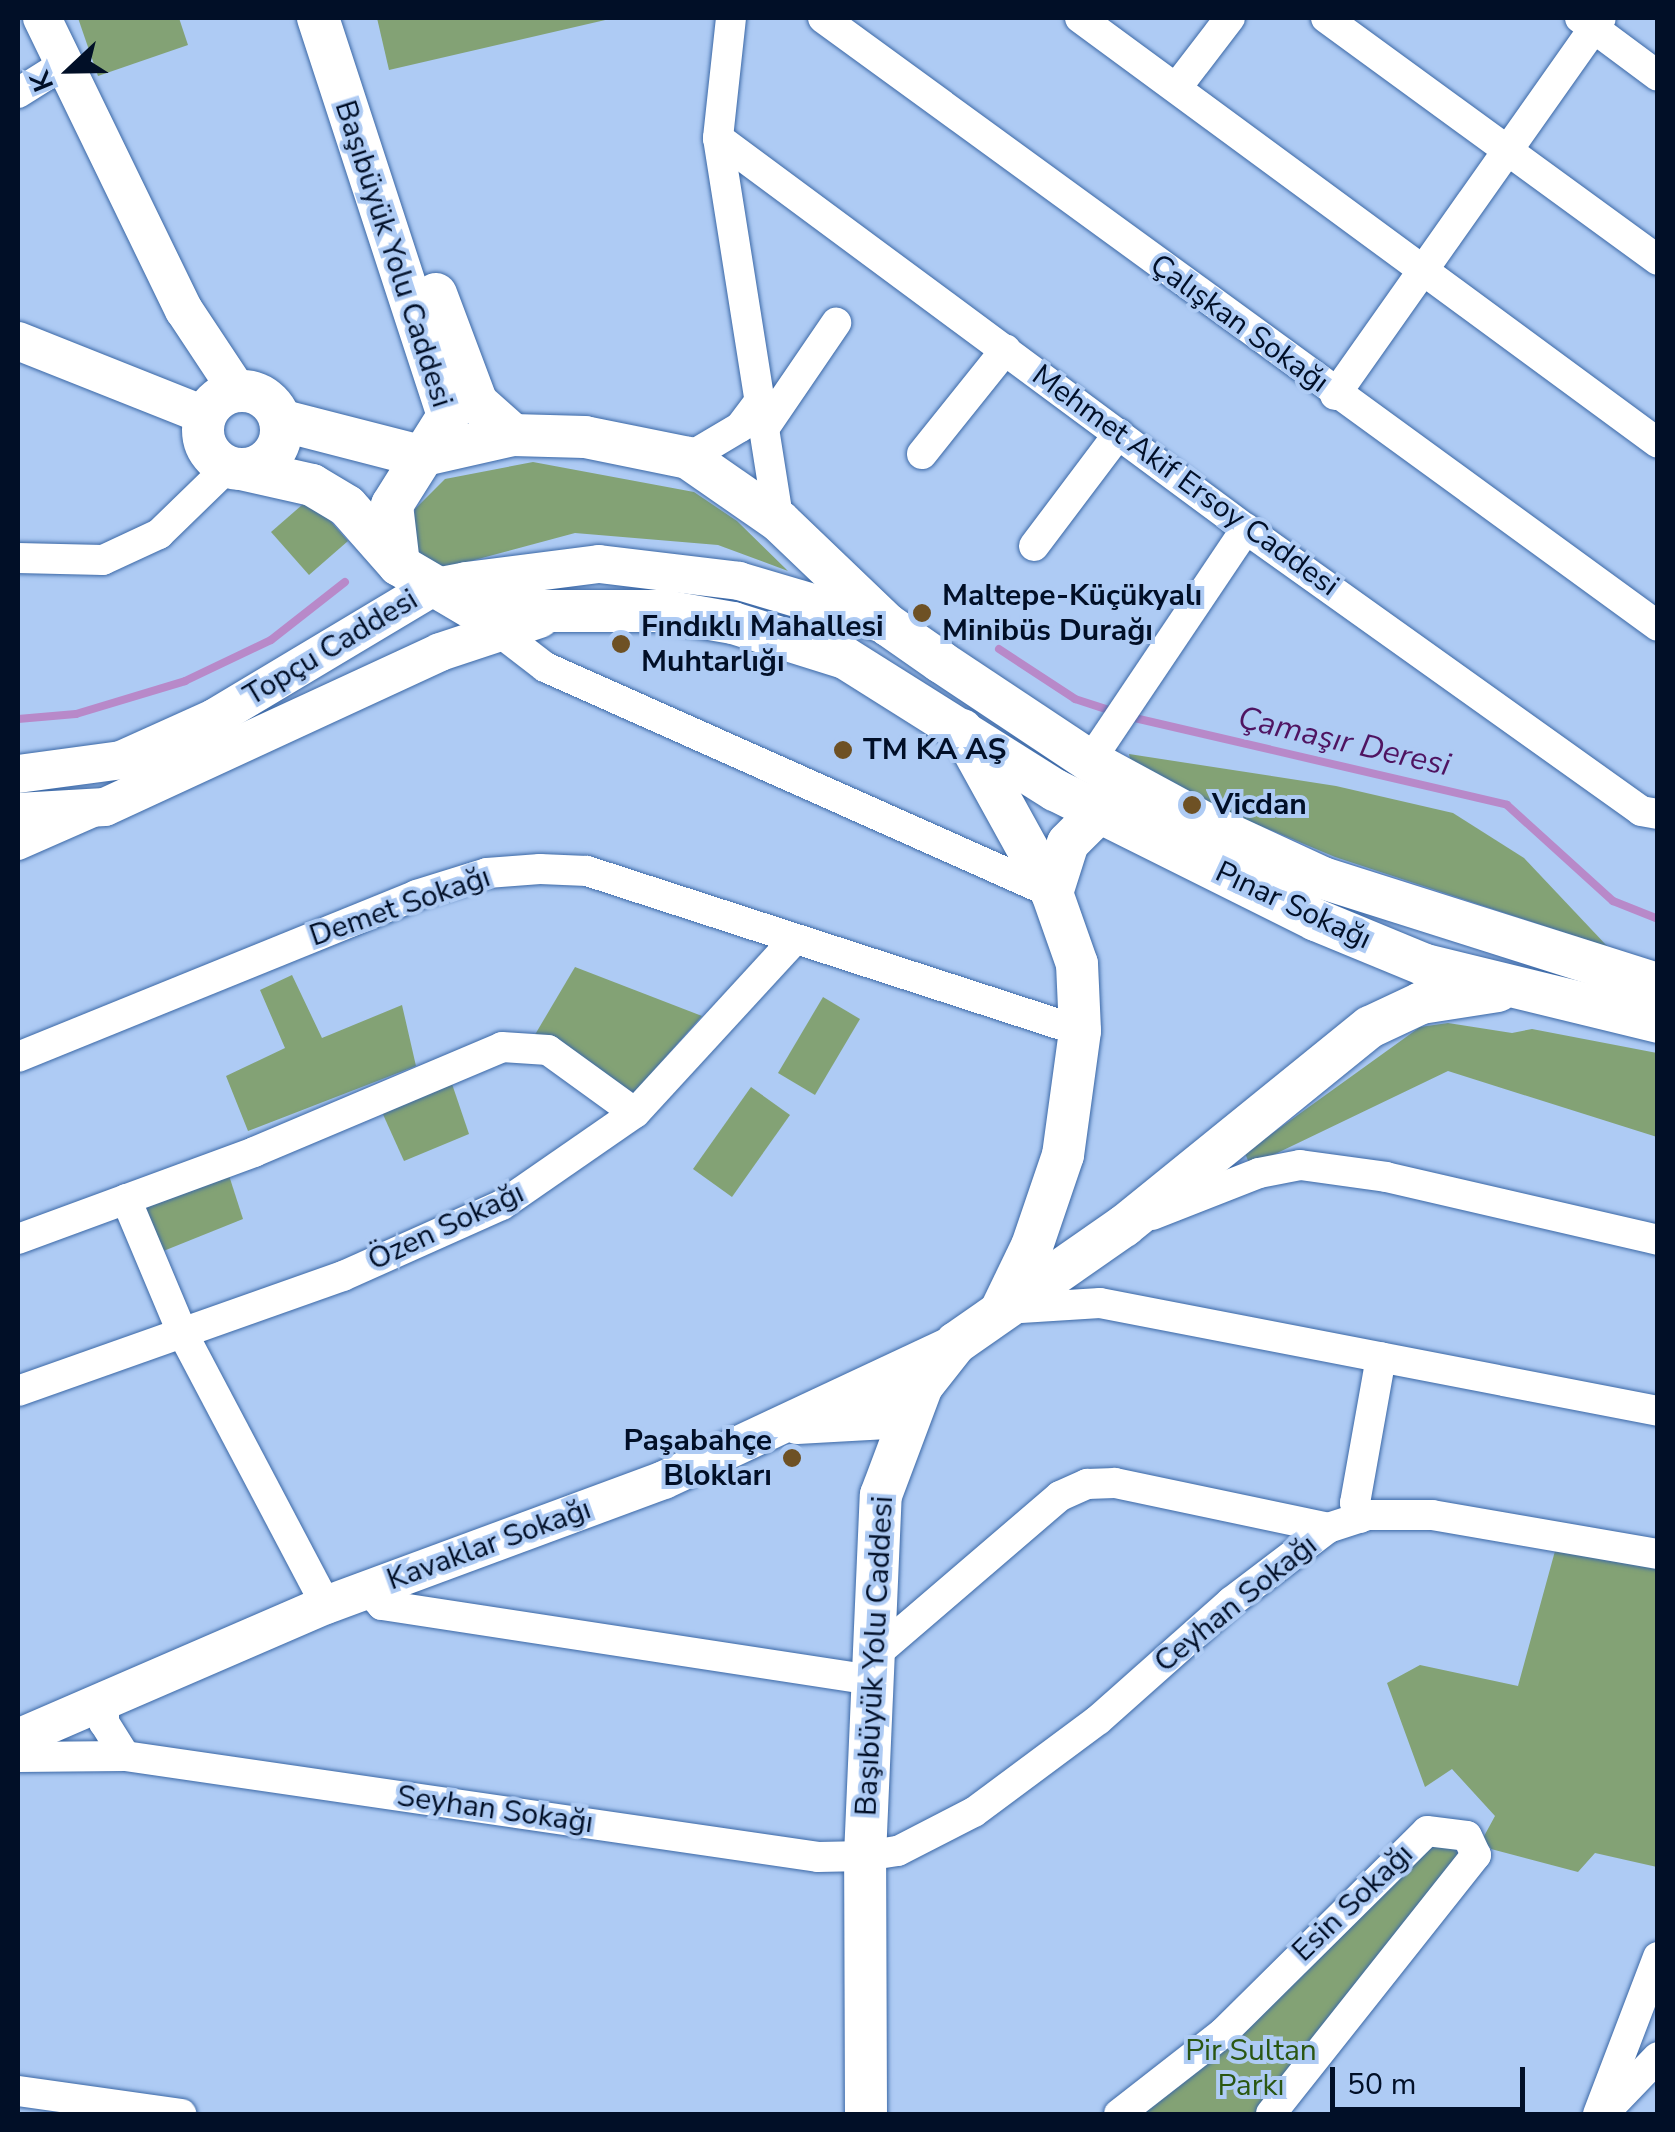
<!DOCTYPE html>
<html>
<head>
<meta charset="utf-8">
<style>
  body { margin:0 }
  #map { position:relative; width:1675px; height:2132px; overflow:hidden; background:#aecbf4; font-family:"Nunito Sans",sans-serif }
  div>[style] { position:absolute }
  .green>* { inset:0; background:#83a275 }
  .stream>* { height:8px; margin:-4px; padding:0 4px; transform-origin:4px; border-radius:4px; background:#b889c9 }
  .roads { filter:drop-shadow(0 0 2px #3b68a6) drop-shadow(0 0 2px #3b68a6) }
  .minor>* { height:30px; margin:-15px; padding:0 15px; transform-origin:15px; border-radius:15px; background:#fff }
  .tertiary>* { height:38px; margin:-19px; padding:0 19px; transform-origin:19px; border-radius:19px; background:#fff }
  .secondary>* { height:42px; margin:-21px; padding:0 21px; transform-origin:21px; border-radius:21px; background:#fff }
  .secondary>.ring { margin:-21px; padding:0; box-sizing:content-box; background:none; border:42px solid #fff; border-radius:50% }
  .dots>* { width:28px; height:28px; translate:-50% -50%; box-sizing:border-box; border:5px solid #aecbf4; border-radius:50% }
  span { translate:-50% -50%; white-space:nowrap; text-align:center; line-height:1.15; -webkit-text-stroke:8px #aecbf4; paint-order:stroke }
  .street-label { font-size:30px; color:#010f27 }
  .poi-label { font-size:30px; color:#010f27; font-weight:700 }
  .left { translate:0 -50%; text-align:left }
  .right { translate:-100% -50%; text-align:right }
  .park-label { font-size:30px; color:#2a5612 }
  .water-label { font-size:32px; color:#4f1461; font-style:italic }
  .frame { position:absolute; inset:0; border:20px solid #010f27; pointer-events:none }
  .north { position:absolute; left:20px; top:20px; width:100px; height:100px; -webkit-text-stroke:8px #aecbf4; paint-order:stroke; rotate:248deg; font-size:28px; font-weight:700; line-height:40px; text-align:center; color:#010f27 }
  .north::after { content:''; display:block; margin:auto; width:35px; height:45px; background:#010f27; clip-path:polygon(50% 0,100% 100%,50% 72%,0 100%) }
  .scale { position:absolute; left:1330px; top:2067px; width:195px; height:45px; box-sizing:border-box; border:5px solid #010f27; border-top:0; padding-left:12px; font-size:30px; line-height:35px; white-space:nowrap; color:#010f27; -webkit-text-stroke:8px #aecbf4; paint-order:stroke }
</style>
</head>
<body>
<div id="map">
  <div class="green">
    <i style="clip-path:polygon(78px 18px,179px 18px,188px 45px,98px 76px)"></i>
    <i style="clip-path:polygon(377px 18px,614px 18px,389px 70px)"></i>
    <i style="clip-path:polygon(533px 462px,694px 492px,737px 521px,788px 571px,718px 545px,575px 533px,441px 569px,418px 565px,410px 539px,415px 509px,445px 479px)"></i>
    <i style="clip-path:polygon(310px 498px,348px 541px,309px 575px,271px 532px)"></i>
    <i style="clip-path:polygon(1129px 754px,1336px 786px,1453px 813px,1524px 858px,1608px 947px,1335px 857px,1153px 781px,1131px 764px)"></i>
    <i style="clip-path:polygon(575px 967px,702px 1016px,632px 1095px,533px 1038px)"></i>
    <i style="clip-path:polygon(292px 975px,322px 1038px,402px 1005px,416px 1066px,248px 1131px,226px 1076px,285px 1048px,260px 990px)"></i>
    <i style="clip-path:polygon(823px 997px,860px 1019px,815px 1095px,778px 1073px)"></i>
    <i style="clip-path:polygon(1448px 1023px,1512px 1033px,1532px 1029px,1657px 1053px,1657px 1137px,1448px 1071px,1250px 1166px,1245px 1153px,1420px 1027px)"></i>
    <i style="clip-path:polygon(451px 1081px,469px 1134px,404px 1161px,381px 1110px)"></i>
    <i style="clip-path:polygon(751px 1087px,790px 1115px,732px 1197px,693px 1169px)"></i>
    <i style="clip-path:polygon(225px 1163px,243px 1219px,146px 1258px,126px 1199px)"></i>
    <i style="clip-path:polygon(1555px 1551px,1657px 1566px,1657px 1867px,1595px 1853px,1578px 1872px,1491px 1849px,1483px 1838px,1495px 1816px,1452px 1769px,1425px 1787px,1387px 1683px,1420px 1665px,1518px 1686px)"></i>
    <i style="clip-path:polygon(1427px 1831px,1476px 1855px,1271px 2114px,1119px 2114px)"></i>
  </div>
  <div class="stream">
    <i style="left:999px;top:649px;width:91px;rotate:33.3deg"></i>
    <i style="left:1075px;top:699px;width:40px;rotate:18deg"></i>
    <i style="left:1126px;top:716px;width:391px;rotate:13.1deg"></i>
    <i style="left:1507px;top:805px;width:143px;rotate:42.2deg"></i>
    <i style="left:1613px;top:901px;width:48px;rotate:21.8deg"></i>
    <i style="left:18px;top:719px;width:58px;rotate:-4.9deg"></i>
    <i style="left:76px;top:714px;width:114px;rotate:-16.8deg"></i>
    <i style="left:185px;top:681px;width:95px;rotate:-25.5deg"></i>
    <i style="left:271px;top:640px;width:94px;rotate:-38.1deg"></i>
  </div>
  <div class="roads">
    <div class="minor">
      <i style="left:731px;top:18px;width:121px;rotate:96.2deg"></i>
      <i style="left:718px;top:138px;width:388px;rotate:81deg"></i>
      <i style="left:823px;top:18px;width:1033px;rotate:36.06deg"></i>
      <i style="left:1080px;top:18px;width:717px;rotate:36.33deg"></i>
      <i style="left:1326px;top:18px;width:411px;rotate:36.1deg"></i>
      <i style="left:1580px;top:18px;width:97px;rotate:36.6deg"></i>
      <i style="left:1177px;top:87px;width:87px;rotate:-52.5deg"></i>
      <i style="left:18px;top:93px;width:54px;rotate:-32.2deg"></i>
      <i style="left:718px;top:138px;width:657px;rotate:36.52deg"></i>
      <i style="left:1246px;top:529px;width:485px;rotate:35.5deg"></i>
      <i style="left:1641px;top:811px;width:17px;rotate:10deg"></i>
      <i style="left:1335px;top:395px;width:461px;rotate:-54.8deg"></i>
      <i style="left:763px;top:430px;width:130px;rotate:-55.7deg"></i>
      <i style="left:922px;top:454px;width:134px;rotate:-51.3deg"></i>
      <i style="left:688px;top:458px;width:61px;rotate:-30.8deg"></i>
      <i style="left:740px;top:427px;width:26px;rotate:-53deg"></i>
      <i style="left:1034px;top:546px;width:141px;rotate:-53deg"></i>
      <i style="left:18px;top:558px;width:85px;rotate:1.3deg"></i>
      <i style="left:103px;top:560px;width:62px;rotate:-24.9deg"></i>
      <i style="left:159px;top:534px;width:98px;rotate:-44.2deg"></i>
      <i style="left:497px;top:630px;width:61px;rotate:37.6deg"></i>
      <i style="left:545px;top:667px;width:555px;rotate:24.03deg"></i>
      <i style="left:1090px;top:761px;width:280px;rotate:-56.1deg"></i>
      <i style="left:18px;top:845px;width:82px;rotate:-23.7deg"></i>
      <i style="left:18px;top:1057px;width:430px;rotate:-22.1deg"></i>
      <i style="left:416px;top:895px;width:74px;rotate:-17.2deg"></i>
      <i style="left:487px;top:873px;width:53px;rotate:-4.3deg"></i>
      <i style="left:540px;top:869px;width:47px;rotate:2.4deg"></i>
      <i style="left:587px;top:871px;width:518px;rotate:17.98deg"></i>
      <i style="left:126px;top:1199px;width:144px;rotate:67.2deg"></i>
      <i style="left:182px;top:1332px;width:309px;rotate:62.2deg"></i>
      <i style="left:1152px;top:1215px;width:115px;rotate:-21.4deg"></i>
      <i style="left:1259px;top:1173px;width:42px;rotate:-11deg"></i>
      <i style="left:1300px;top:1165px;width:87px;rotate:7.9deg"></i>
      <i style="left:1386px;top:1177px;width:279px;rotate:13deg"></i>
      <i style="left:18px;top:1239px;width:252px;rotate:-20.2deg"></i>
      <i style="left:254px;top:1152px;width:269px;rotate:-22.9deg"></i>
      <i style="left:502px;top:1047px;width:46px;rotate:3.7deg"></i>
      <i style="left:548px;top:1050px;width:107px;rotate:35.9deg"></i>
      <i style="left:1005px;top:1309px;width:95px;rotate:-3.6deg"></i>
      <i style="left:1100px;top:1303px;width:568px;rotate:10.95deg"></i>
      <i style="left:18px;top:1391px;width:345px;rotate:-19.5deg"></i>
      <i style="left:343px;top:1276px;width:174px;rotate:-24.1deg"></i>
      <i style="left:502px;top:1205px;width:162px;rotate:-34.7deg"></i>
      <i style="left:635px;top:1113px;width:236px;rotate:-47.4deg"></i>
      <i style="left:1360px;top:1518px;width:16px;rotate:-108deg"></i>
      <i style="left:1355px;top:1503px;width:148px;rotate:-79.9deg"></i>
      <i style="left:368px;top:1589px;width:21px;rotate:49deg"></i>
      <i style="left:382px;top:1605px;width:495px;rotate:8.7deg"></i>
      <i style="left:871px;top:1658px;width:249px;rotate:-40.6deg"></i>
      <i style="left:1060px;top:1496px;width:30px;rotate:-24deg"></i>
      <i style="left:1087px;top:1484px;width:28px;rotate:-2deg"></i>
      <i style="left:1115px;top:1483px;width:218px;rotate:11.9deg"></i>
      <i style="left:125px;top:1756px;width:700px;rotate:8.29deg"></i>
      <i style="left:818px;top:1857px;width:47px;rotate:-1.2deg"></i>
      <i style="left:865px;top:1856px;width:33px;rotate:-9deg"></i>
      <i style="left:898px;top:1851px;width:85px;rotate:-27.2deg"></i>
      <i style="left:974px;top:1812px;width:154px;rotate:-36.6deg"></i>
      <i style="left:1098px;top:1720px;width:178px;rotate:-41.6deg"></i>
      <i style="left:1231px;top:1602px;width:122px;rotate:-37.3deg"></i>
      <i style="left:1328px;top:1528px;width:42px;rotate:-18deg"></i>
      <i style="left:1368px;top:1515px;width:64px"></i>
      <i style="left:1432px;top:1515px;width:229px;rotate:9.8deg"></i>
      <i style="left:18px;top:1757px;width:107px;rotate:-0.5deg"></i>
      <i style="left:125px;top:1756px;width:39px;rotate:-122deg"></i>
      <i style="left:104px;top:1723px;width:26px;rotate:-90deg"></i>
      <i style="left:18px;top:2091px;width:165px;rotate:8deg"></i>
      <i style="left:1605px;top:2112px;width:76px;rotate:-46.1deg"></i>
      <i style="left:1119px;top:2114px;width:132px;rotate:-37.9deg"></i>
      <i style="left:1223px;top:2033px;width:287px;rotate:-44.7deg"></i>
      <i style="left:1427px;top:1831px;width:40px;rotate:7.1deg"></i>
      <i style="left:1467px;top:1836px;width:21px;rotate:65deg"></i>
      <i style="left:1476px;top:1855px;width:330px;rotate:128.4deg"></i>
      <i style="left:1598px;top:2114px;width:168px;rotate:-69.1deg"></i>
    </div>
    <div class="tertiary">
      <i style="left:42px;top:18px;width:325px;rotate:64.1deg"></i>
      <i style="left:184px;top:310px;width:96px;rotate:56.5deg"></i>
      <i style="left:18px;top:341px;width:200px;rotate:21.7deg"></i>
      <i style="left:18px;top:774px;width:104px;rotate:-7.7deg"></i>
      <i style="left:121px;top:760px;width:102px;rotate:-24.3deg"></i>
      <i style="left:214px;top:718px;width:253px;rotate:-30.9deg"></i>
      <i style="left:431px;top:588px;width:36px;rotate:-11deg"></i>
      <i style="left:466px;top:581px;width:134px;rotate:-7.3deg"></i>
      <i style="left:599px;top:564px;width:141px;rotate:6.9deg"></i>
      <i style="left:739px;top:581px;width:155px;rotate:16.5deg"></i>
      <i style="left:18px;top:812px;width:87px;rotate:-3.3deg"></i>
      <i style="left:105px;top:807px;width:369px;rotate:-24.8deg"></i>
      <i style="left:440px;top:652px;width:105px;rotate:-18.3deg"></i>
      <i style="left:797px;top:1425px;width:108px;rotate:-3.2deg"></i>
      <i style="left:905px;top:1419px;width:30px;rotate:-135deg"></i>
      <i style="left:18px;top:1738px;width:335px;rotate:-23.4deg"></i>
      <i style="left:326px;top:1605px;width:360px;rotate:-20.3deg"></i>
      <i style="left:664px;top:1480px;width:323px;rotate:-25.1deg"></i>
    </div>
    <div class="secondary">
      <i style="left:318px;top:18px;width:419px;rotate:71.9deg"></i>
      <i style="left:448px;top:416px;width:105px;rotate:122.2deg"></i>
      <i style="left:392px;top:505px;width:60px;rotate:83.3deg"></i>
      <i style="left:436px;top:294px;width:116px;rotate:69.4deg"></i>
      <i style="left:477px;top:403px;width:48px;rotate:41.6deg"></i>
      <i class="ring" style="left:203px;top:391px;width:36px;height:36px"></i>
      <i style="left:280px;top:420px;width:145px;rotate:14.4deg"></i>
      <i style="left:420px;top:456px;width:95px;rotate:-12.7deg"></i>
      <i style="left:513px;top:435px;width:72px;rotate:1.6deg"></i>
      <i style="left:585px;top:437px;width:105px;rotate:11.5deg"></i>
      <i style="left:688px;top:458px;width:111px;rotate:34.7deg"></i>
      <i style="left:779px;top:521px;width:151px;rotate:43.7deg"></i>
      <i style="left:888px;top:625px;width:65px;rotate:34.9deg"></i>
      <i style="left:941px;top:662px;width:179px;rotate:33.6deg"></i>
      <i style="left:1090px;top:761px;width:130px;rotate:28.5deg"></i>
      <i style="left:1204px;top:823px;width:131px;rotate:24.8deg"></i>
      <i style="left:1323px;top:878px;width:351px;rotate:17.6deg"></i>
      <i style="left:241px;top:469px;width:73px;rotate:12.7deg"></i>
      <i style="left:312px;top:485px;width:41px;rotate:31deg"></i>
      <i style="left:347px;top:506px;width:79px;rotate:48.6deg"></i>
      <i style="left:399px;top:565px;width:91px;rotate:30.5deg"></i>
      <i style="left:477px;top:611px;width:187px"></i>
      <i style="left:664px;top:611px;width:70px;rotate:9.9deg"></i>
      <i style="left:733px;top:623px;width:117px;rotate:17.4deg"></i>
      <i style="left:845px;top:658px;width:248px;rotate:32.2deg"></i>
      <i style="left:1055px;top:790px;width:292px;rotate:26.5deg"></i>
      <i style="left:1316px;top:920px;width:118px;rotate:22.4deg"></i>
      <i style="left:1425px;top:965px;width:240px;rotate:13.7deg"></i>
      <i style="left:962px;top:730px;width:186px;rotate:61.1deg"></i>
      <i style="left:1052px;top:893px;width:75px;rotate:70.6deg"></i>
      <i style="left:1077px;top:964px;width:67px;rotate:87.4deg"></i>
      <i style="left:1080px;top:1031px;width:125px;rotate:97.8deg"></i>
      <i style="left:1063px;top:1155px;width:96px;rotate:108.8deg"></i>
      <i style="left:1032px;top:1246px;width:69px;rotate:115.8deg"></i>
      <i style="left:1052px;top:893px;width:52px;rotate:-72.3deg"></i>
      <i style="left:1068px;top:843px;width:42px;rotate:-45deg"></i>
      <i style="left:1098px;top:813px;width:24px;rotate:-2deg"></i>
      <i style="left:866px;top:2114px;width:258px;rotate:-90.2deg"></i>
      <i style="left:865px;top:1856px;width:361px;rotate:-87.5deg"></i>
      <i style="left:881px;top:1495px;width:116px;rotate:-69.4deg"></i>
      <i style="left:922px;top:1386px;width:55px;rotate:-51.7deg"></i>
      <i style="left:956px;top:1343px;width:205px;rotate:-34.9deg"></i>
      <i style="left:1124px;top:1226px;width:316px;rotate:-39deg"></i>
      <i style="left:1370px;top:1027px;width:56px;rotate:-25.2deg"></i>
      <i style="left:1421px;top:1003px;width:78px;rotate:-8.9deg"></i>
    </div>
  </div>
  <div class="dots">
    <i style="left:922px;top:613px;background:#6e5124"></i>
    <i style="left:621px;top:644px;background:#6e5124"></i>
    <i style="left:843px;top:750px;background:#6e5124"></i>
    <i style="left:1192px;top:805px;background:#6e5124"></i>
    <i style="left:792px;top:1458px;background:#6e5124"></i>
  </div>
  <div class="street-label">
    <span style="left:393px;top:254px;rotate:72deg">Başıbüyük Yolu Caddesi</span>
    <span style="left:1239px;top:324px;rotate:36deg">Çalışkan Sokağı</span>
    <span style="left:1185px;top:481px;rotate:36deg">Mehmet Akif Ersoy Caddesi</span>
    <span style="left:331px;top:648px;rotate:-31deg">Topçu Caddesi</span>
    <span style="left:1293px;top:906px;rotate:25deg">Pınar Sokağı</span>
    <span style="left:400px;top:907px;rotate:-19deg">Demet Sokağı</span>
    <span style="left:446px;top:1227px;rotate:-25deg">Özen Sokağı</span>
    <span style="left:489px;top:1545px;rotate:-20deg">Kavaklar Sokağı</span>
    <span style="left:1236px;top:1604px;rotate:-39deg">Ceyhan Sokağı</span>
    <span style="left:875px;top:1656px;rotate:-87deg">Başıbüyük Yolu Caddesi</span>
    <span style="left:495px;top:1810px;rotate:8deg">Seyhan Sokağı</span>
    <span style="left:1353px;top:1903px;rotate:-44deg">Esin Sokağı</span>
  </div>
  <div class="poi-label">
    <span class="left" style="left:942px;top:613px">Maltepe-Küçükyalı<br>Minibüs Durağı</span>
    <span class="left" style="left:641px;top:644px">Fındıklı Mahallesi<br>Muhtarlığı</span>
    <span class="left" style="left:863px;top:750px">TM KA AŞ</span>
    <span class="left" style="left:1212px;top:805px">Vicdan</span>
    <span class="right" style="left:772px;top:1458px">Paşabahçe<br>Blokları</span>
  </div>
  <div class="park-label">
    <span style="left:1251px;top:2068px">Pir Sultan<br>Parkı</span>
  </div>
  <div class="water-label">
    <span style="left:1344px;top:742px;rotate:13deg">Çamaşır Deresi</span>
  </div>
  <div class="frame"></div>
  <div class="north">K</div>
  <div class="scale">50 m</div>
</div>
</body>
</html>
